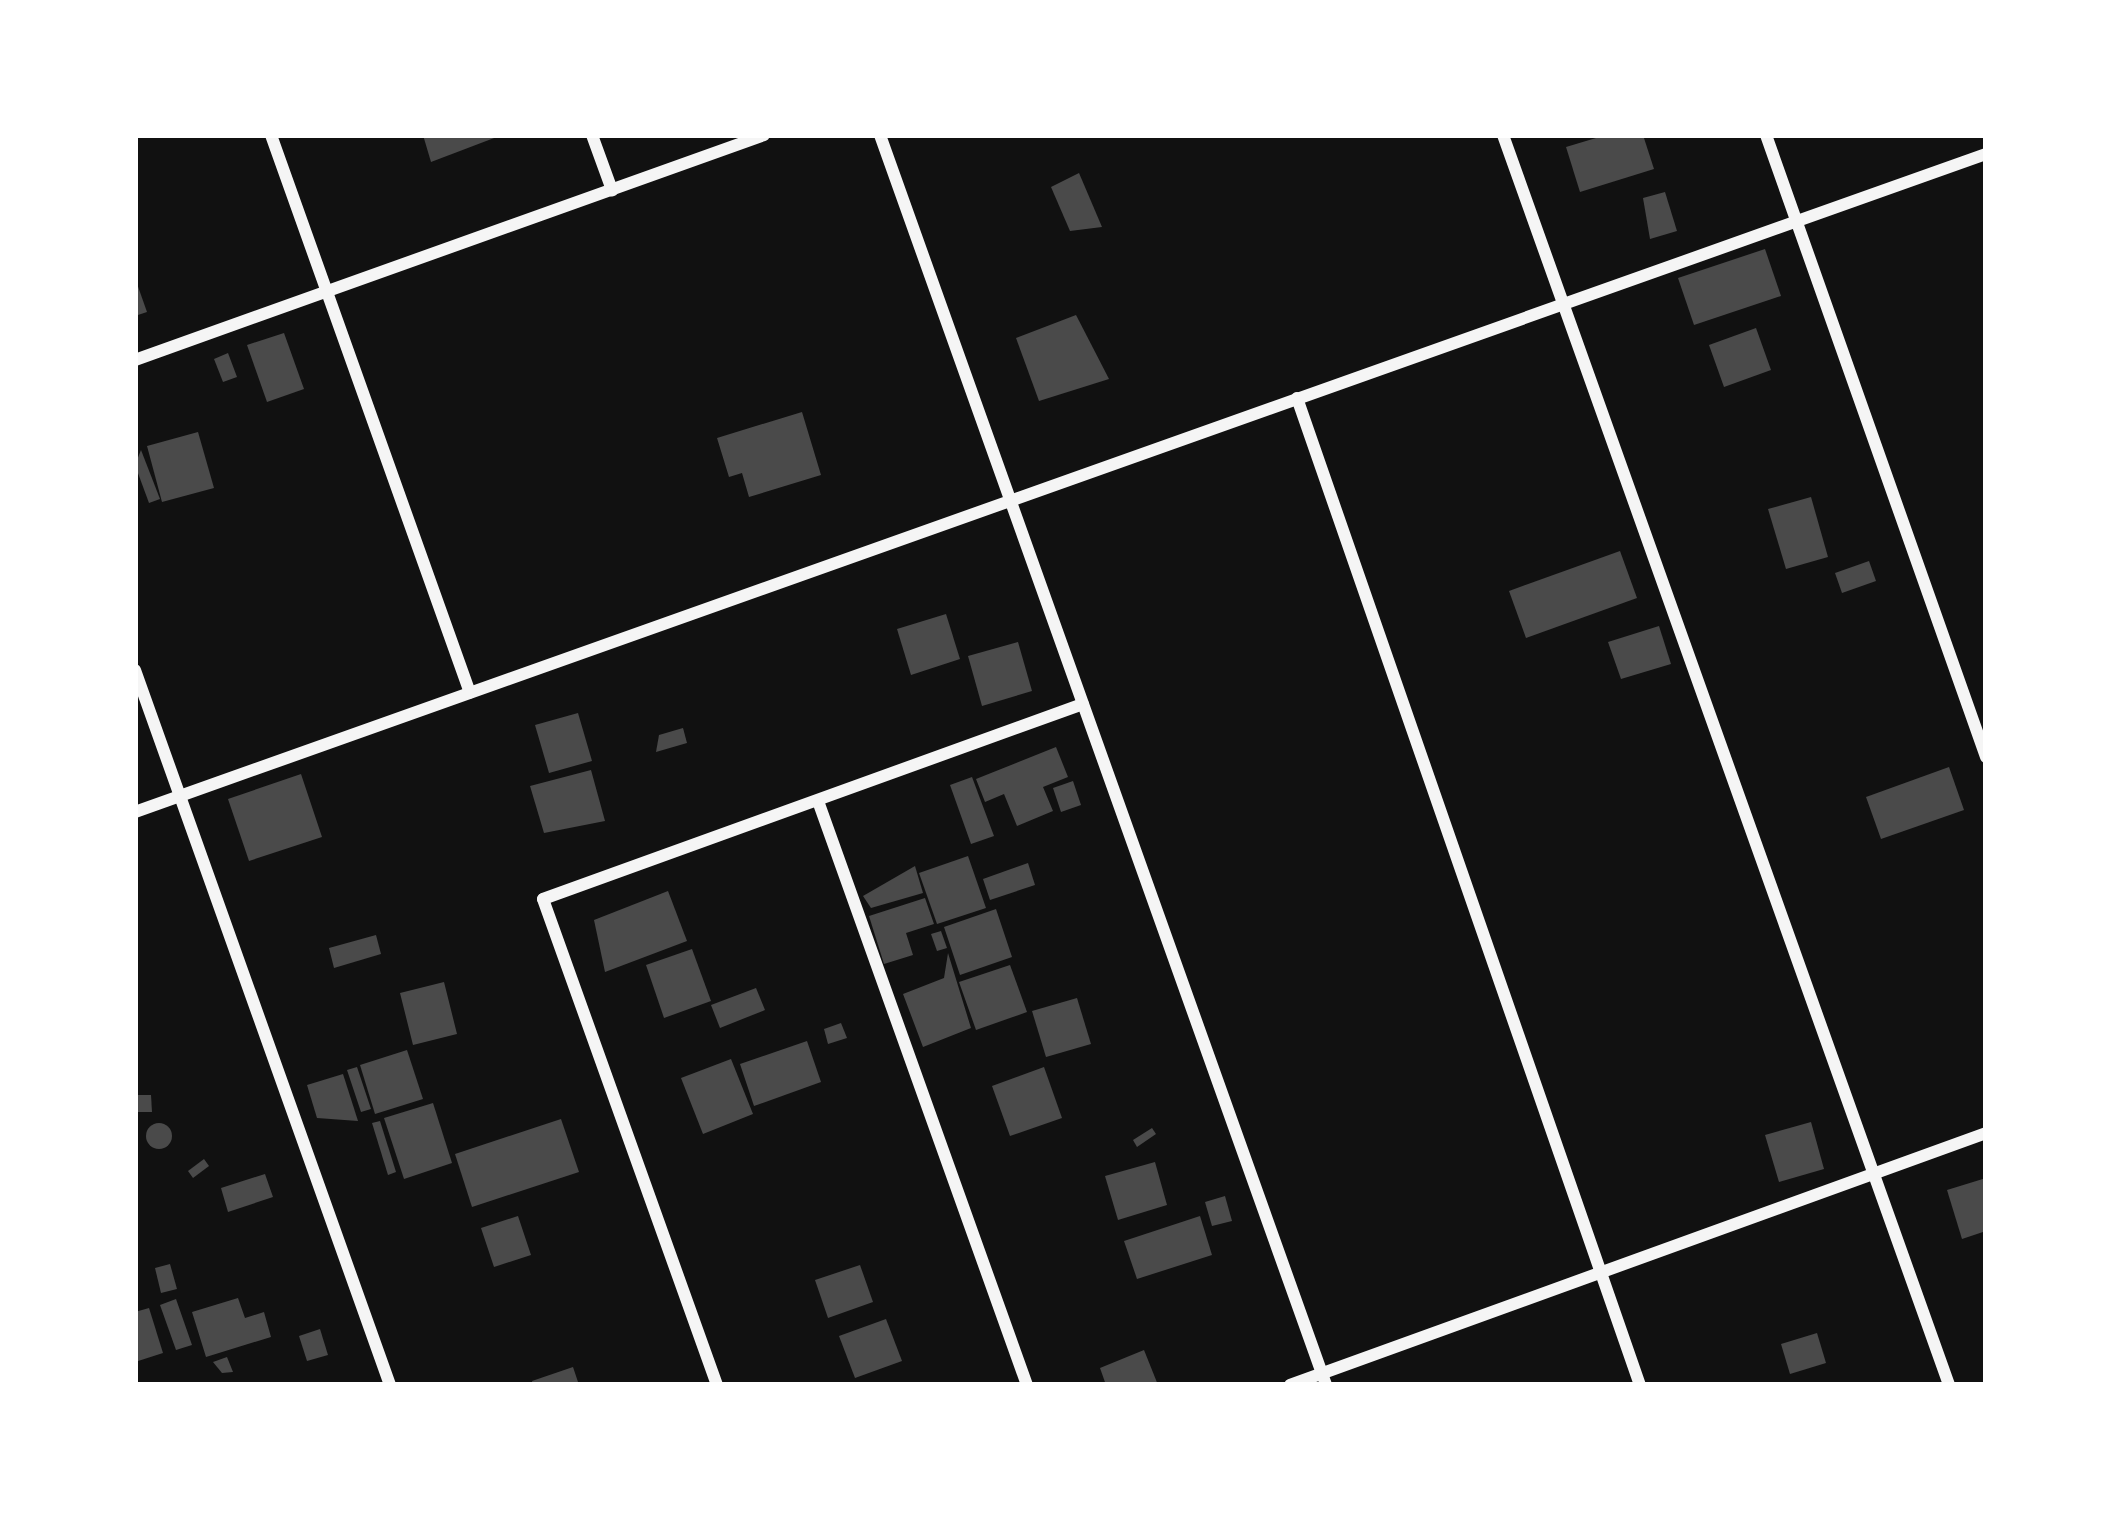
<!DOCTYPE html>
<html>
<head>
<meta charset="utf-8">
<style>
  body { margin:0 }
  #map { position:relative; width:2121px; height:1520px; overflow:hidden; background:#111; font-family:"Fira Sans Condensed",sans-serif }
  div>[style] { position:absolute }
  .building>* { inset:0; background:#4a4a4a }
  .round { border-radius:50% }
  .minor>* { height:12px; margin:-6px; padding:0 6px; transform-origin:6px; border-radius:6px; background:#f5f5f5 }
  span { translate:-50% -50%; white-space:nowrap; text-align:center; line-height:1.15; -webkit-text-stroke:10px #fff; paint-order:stroke }
  .frame { position:absolute; inset:0; border:138px solid #fff; pointer-events:none }
</style>
</head>
<body>
<div id="map">
  <div class="building">
    <i style="clip-path:polygon(423px 135px,502px 135px,431px 162px)"></i>
    <i style="clip-path:polygon(1606px 135px,1643px 135px,1654px 169px,1580px 192px,1566px 147px)"></i>
    <i style="clip-path:polygon(1079px 173px,1102px 227px,1070px 231px,1051px 187px)"></i>
    <i style="clip-path:polygon(1665px 192px,1677px 231px,1650px 239px,1643px 198px)"></i>
    <i style="clip-path:polygon(1765px 249px,1781px 296px,1694px 325px,1678px 278px)"></i>
    <i style="clip-path:polygon(135px 278px,147px 312px,135px 316px)"></i>
    <i style="clip-path:polygon(1076px 315px,1109px 379px,1039px 401px,1016px 338px)"></i>
    <i style="clip-path:polygon(1756px 328px,1771px 370px,1724px 387px,1709px 345px)"></i>
    <i style="clip-path:polygon(284px 333px,304px 389px,267px 402px,247px 345px)"></i>
    <i style="clip-path:polygon(228px 353px,237px 377px,223px 382px,214px 359px)"></i>
    <i style="clip-path:polygon(802px 412px,821px 475px,749px 497px,742px 473px,729px 477px,717px 438px)"></i>
    <i style="clip-path:polygon(198px 432px,214px 488px,162px 502px,147px 446px)"></i>
    <i style="clip-path:polygon(141px 450px,160px 499px,149px 503px,135px 465px)"></i>
    <i style="clip-path:polygon(1811px 497px,1828px 557px,1786px 569px,1768px 509px)"></i>
    <i style="clip-path:polygon(1620px 551px,1637px 598px,1526px 638px,1509px 591px)"></i>
    <i style="clip-path:polygon(1869px 561px,1876px 581px,1842px 593px,1835px 573px)"></i>
    <i style="clip-path:polygon(946px 614px,960px 659px,911px 675px,897px 629px)"></i>
    <i style="clip-path:polygon(1659px 626px,1671px 664px,1621px 679px,1608px 642px)"></i>
    <i style="clip-path:polygon(1018px 642px,1032px 691px,982px 706px,968px 656px)"></i>
    <i style="clip-path:polygon(578px 713px,592px 761px,549px 773px,535px 725px)"></i>
    <i style="clip-path:polygon(683px 728px,687px 743px,656px 752px,659px 735px)"></i>
    <i style="clip-path:polygon(1056px 747px,1068px 777px,1043px 787px,1053px 811px,1017px 826px,1004px 794px,985px 802px,976px 779px)"></i>
    <i style="clip-path:polygon(1949px 767px,1964px 810px,1881px 839px,1866px 797px)"></i>
    <i style="clip-path:polygon(591px 770px,605px 821px,544px 833px,530px 786px)"></i>
    <i style="clip-path:polygon(301px 774px,322px 837px,249px 861px,228px 799px)"></i>
    <i style="clip-path:polygon(972px 777px,994px 836px,971px 844px,950px 785px)"></i>
    <i style="clip-path:polygon(1073px 781px,1081px 805px,1061px 812px,1053px 788px)"></i>
    <i style="clip-path:polygon(968px 856px,986px 908px,937px 924px,919px 873px)"></i>
    <i style="clip-path:polygon(1028px 863px,1035px 885px,990px 900px,983px 879px)"></i>
    <i style="clip-path:polygon(915px 866px,923px 893px,871px 908px,863px 896px)"></i>
    <i style="clip-path:polygon(668px 891px,687px 941px,605px 972px,594px 920px)"></i>
    <i style="clip-path:polygon(925px 898px,934px 924px,906px 933px,913px 955px,884px 964px,869px 916px)"></i>
    <i style="clip-path:polygon(996px 909px,1012px 957px,960px 975px,944px 927px)"></i>
    <i style="clip-path:polygon(941px 931px,947px 948px,937px 951px,931px 934px)"></i>
    <i style="clip-path:polygon(376px 935px,381px 954px,334px 968px,329px 948px)"></i>
    <i style="clip-path:polygon(692px 949px,711px 1001px,664px 1018px,646px 965px)"></i>
    <i style="clip-path:polygon(948px 953px,971px 1028px,923px 1047px,903px 994px,944px 978px)"></i>
    <i style="clip-path:polygon(1010px 965px,1027px 1012px,976px 1030px,959px 982px)"></i>
    <i style="clip-path:polygon(444px 982px,457px 1034px,413px 1045px,400px 993px)"></i>
    <i style="clip-path:polygon(756px 988px,765px 1010px,720px 1028px,711px 1005px)"></i>
    <i style="clip-path:polygon(1077px 998px,1091px 1044px,1046px 1057px,1032px 1011px)"></i>
    <i style="clip-path:polygon(841px 1023px,847px 1038px,828px 1044px,824px 1029px)"></i>
    <i style="clip-path:polygon(807px 1041px,821px 1082px,754px 1106px,740px 1064px)"></i>
    <i style="clip-path:polygon(407px 1050px,423px 1099px,375px 1114px,360px 1065px)"></i>
    <i style="clip-path:polygon(731px 1059px,753px 1114px,703px 1134px,681px 1078px)"></i>
    <i style="clip-path:polygon(357px 1067px,371px 1109px,361px 1112px,347px 1070px)"></i>
    <i style="clip-path:polygon(1044px 1067px,1062px 1118px,1010px 1136px,992px 1086px)"></i>
    <i style="clip-path:polygon(343px 1074px,358px 1121px,317px 1118px,307px 1085px)"></i>
    <i style="clip-path:polygon(137px 1095px,151px 1095px,152px 1112px,138px 1112px)"></i>
    <i style="clip-path:polygon(433px 1103px,452px 1163px,404px 1179px,384px 1118px)"></i>
    <i style="clip-path:polygon(561px 1119px,579px 1172px,472px 1207px,455px 1154px)"></i>
    <i style="clip-path:polygon(380px 1121px,396px 1172px,388px 1175px,372px 1123px)"></i>
    <i style="clip-path:polygon(1811px 1122px,1824px 1169px,1779px 1182px,1765px 1135px)"></i>
    <i class="round" style="left:146px;top:1123px;width:26px;height:26px"></i>
    <i style="clip-path:polygon(1152px 1128px,1156px 1134px,1137px 1147px,1133px 1140px)"></i>
    <i style="clip-path:polygon(204px 1159px,209px 1166px,193px 1178px,188px 1171px)"></i>
    <i style="clip-path:polygon(1155px 1162px,1167px 1205px,1118px 1220px,1105px 1176px)"></i>
    <i style="clip-path:polygon(265px 1174px,273px 1197px,228px 1212px,221px 1188px)"></i>
    <i style="clip-path:polygon(1986px 1178px,1986px 1231px,1962px 1239px,1947px 1190px)"></i>
    <i style="clip-path:polygon(1225px 1196px,1232px 1221px,1212px 1226px,1205px 1202px)"></i>
    <i style="clip-path:polygon(518px 1216px,531px 1255px,494px 1267px,481px 1228px)"></i>
    <i style="clip-path:polygon(1200px 1216px,1212px 1255px,1137px 1279px,1124px 1241px)"></i>
    <i style="clip-path:polygon(170px 1264px,177px 1289px,161px 1293px,155px 1268px)"></i>
    <i style="clip-path:polygon(860px 1265px,873px 1302px,828px 1318px,815px 1280px)"></i>
    <i style="clip-path:polygon(238px 1298px,245px 1318px,264px 1312px,271px 1337px,206px 1357px,192px 1312px)"></i>
    <i style="clip-path:polygon(176px 1299px,192px 1345px,176px 1350px,160px 1305px)"></i>
    <i style="clip-path:polygon(149px 1308px,163px 1353px,135px 1362px,135px 1312px)"></i>
    <i style="clip-path:polygon(886px 1319px,902px 1361px,855px 1378px,839px 1336px)"></i>
    <i style="clip-path:polygon(320px 1329px,328px 1355px,307px 1361px,299px 1336px)"></i>
    <i style="clip-path:polygon(1817px 1333px,1826px 1363px,1790px 1374px,1781px 1344px)"></i>
    <i style="clip-path:polygon(1144px 1350px,1158px 1385px,1106px 1385px,1100px 1368px)"></i>
    <i style="clip-path:polygon(227px 1357px,233px 1372px,222px 1373px,213px 1362px)"></i>
    <i style="clip-path:polygon(573px 1367px,579px 1385px,533px 1385px,532px 1381px)"></i>
  </div>
  <div class="minor">
    <i style="left:271px;top:135px;width:592px;rotate:70.37deg"></i>
    <i style="left:592px;top:135px;width:59px;rotate:70deg"></i>
    <i style="left:880px;top:135px;width:1327px;rotate:70.36deg"></i>
    <i style="left:1503px;top:135px;width:1327px;rotate:70.36deg"></i>
    <i style="left:1766px;top:135px;width:660px;rotate:70.52deg"></i>
    <i style="left:135px;top:360px;width:668px;rotate:-19.68deg"></i>
    <i style="left:1297px;top:398px;width:1045px;rotate:70.84deg"></i>
    <i style="left:135px;top:670px;width:759px;rotate:70.37deg"></i>
    <i style="left:818px;top:801px;width:620px;rotate:70.31deg"></i>
    <i style="left:135px;top:812px;width:1964px;rotate:-19.57deg"></i>
    <i style="left:717px;top:1385px;width:516px;rotate:-109.7deg"></i>
    <i style="left:543px;top:899px;width:574px;rotate:-19.86deg"></i>
    <i style="left:1290px;top:1385px;width:740px;rotate:-19.9deg"></i>
  </div>
  <div class="frame"></div>
</div>
</body>
</html>
